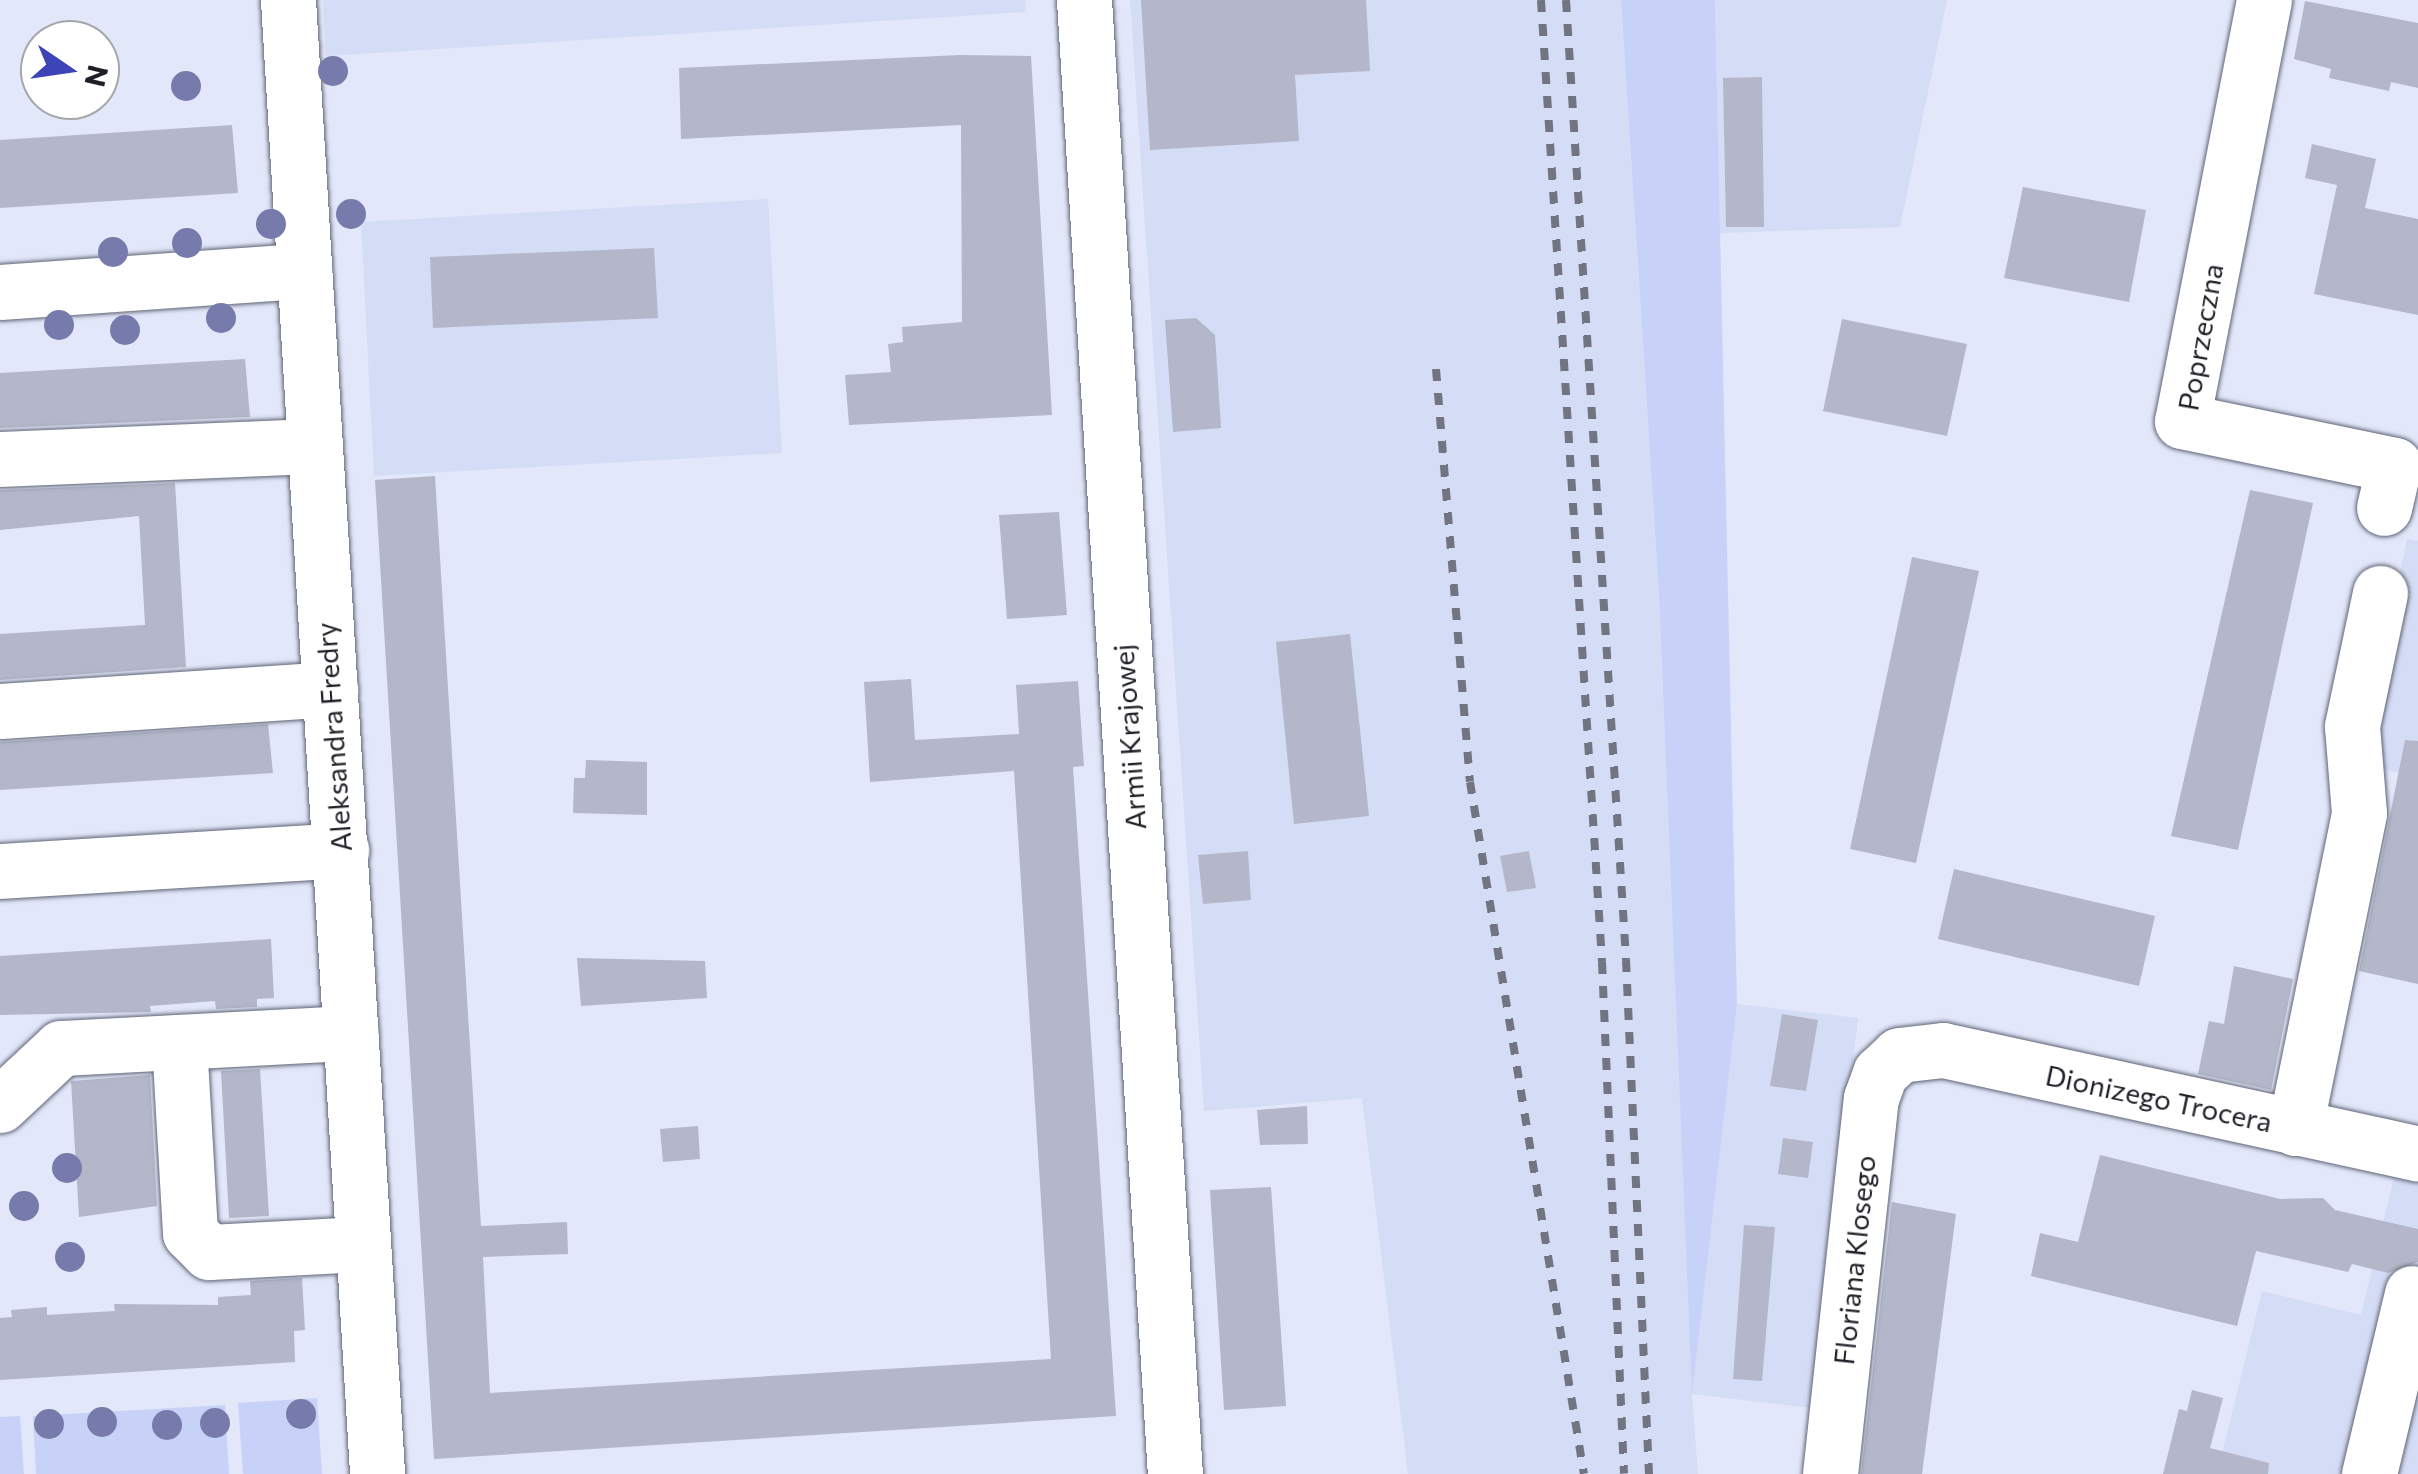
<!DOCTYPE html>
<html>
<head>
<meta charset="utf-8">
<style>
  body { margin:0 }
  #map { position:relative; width:2418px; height:1474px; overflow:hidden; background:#e2e7fa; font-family:Commissioner,sans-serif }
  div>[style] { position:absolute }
  .built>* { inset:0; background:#d5dcf5 }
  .green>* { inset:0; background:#c8d2f8 }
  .building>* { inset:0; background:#b3b7c9 }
  .roads { filter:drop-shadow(0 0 2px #606575) drop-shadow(0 0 2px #606575) }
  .minor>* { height:55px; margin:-27.5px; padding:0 27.5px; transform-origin:27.5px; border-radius:27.5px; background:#fff }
  .rail>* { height:8px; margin-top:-4px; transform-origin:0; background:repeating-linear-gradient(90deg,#727581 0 12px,transparent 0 24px) }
  .trees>* { width:30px; height:30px; margin:-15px; border-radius:50%; background:#767bab }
  span { translate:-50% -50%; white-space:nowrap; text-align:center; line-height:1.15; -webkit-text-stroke:8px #fff; paint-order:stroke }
  .street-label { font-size:28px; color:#1f2027 }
  .north { position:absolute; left:20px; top:20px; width:100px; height:100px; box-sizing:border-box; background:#fff; border:2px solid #a5a6a9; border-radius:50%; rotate:103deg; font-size:28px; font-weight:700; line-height:40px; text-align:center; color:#1f2027 }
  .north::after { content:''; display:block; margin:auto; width:35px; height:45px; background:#3c44b8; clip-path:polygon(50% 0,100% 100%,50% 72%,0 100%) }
</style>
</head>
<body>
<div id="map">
  <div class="built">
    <i style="clip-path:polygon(323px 0,1025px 0,1026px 12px,326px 56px)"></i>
    <i style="clip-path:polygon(1130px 0,1621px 0,1659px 594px,1692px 1385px,1737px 1004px,1858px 1018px,1813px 1408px,1692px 1394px,1698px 1474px,1408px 1474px,1362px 1098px,1204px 1111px)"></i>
    <i style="clip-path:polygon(1715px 0,1947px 0,1900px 227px,1720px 233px)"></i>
    <i style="clip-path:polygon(768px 199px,782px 453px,374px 476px,361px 222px)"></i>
    <i style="clip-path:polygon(2407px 539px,2418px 541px,2418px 777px,2359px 764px)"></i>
    <i style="clip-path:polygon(2394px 1177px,2418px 1183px,2418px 1474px,2217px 1474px,2262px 1291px,2361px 1315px)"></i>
  </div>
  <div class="green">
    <i style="clip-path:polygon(1621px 0,1715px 0,1737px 1004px,1692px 1394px,1659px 594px)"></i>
    <i style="clip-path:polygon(317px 1398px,322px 1474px,243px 1474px,238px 1403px)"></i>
    <i style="clip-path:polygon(225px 1405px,229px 1474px,36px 1474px,33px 1416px)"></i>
    <i style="clip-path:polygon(20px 1416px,24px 1474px,0 1474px,0 1417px)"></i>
  </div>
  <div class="building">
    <i style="clip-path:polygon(1141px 0,1366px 0,1370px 71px,1295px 75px,1299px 141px,1150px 150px)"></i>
    <i style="clip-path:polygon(2305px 1px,2418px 23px,2418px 88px,2391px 82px,2389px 91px,2329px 78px,2331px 69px,2294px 59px)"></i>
    <i style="clip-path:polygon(960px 55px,1031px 56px,1052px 415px,849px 425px,845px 375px,891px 372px,888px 344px,903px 342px,902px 327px,962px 322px,961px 125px,681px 139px,679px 68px)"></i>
    <i style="clip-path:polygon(1762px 77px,1764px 227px,1726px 227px,1723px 78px)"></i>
    <i style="clip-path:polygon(232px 125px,238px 193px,0 208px,0 140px)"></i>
    <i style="clip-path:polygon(2312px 144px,2376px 159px,2365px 208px,2418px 219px,2418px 315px,2314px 294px,2337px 185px,2305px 178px)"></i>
    <i style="clip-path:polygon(2023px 187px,2146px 210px,2129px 302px,2004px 278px)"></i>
    <i style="clip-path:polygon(654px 248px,658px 318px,433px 328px,430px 257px)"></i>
    <i style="clip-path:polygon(1196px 318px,1215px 335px,1221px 428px,1173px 432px,1165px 320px)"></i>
    <i style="clip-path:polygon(1842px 319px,1967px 344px,1947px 436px,1823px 411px)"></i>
    <i style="clip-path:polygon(245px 359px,250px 417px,0 428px,0 373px)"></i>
    <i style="clip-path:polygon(435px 476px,481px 1226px,567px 1222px,568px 1254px,483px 1257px,490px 1393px,1051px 1359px,1014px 771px,870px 782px,864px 682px,911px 679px,915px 740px,1019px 734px,1016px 685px,1078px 681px,1084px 766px,1073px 767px,1116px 1416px,434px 1459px,375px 480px)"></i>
    <i style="clip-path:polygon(175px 483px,186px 667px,0 680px,0 634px,145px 625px,139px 516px,0 530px,0 490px)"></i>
    <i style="clip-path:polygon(2250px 490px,2313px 503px,2238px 850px,2171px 836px)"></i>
    <i style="clip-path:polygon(1059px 512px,1067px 615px,1007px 619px,999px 515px)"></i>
    <i style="clip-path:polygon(1912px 557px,1979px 571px,1916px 863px,1850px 849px)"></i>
    <i style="clip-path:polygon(1350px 634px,1369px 816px,1294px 824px,1276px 642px)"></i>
    <i style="clip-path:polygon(268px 724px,273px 773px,0 790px,0 742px)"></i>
    <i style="clip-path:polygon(2405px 740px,2418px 741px,2418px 984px,2359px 971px)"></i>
    <i style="clip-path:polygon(586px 760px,647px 762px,647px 815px,573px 813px,574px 778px,585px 778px)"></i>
    <i style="clip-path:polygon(1248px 851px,1251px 900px,1203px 904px,1198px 855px)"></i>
    <i style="clip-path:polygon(1529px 851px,1536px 888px,1507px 892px,1500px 856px)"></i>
    <i style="clip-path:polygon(1954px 869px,2155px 916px,2139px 986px,1938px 939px)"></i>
    <i style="clip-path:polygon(271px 939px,274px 998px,257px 999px,257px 1007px,216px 1009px,215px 1001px,150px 1006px,151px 1012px,0 1015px,0 956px)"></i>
    <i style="clip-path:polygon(577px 958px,705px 961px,707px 998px,581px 1006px)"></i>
    <i style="clip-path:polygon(2234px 966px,2293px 979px,2271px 1090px,2198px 1074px,2209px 1021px,2224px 1024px)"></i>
    <i style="clip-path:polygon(1782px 1014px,1818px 1020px,1806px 1091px,1770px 1086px)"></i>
    <i style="clip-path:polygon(260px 1069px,269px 1216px,229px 1218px,221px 1071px)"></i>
    <i style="clip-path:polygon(150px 1075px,157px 1206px,79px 1217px,71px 1081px)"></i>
    <i style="clip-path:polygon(1307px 1106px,1308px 1144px,1260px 1145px,1257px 1110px)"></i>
    <i style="clip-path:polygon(698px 1126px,700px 1159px,663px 1162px,660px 1129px)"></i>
    <i style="clip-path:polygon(1783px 1138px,1813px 1142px,1808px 1178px,1778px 1174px)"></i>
    <i style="clip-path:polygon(2100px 1155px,2280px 1199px,2323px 1198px,2335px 1210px,2418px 1229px,2418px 1262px,2388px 1273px,2352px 1264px,2348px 1272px,2256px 1251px,2237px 1326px,2031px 1276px,2040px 1233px,2078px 1242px)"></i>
    <i style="clip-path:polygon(1271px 1187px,1286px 1406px,1224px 1410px,1210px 1190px)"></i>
    <i style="clip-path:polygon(1892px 1202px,1956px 1214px,1922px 1474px,1861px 1474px)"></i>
    <i style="clip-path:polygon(1744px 1225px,1775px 1227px,1762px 1381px,1733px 1379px)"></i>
    <i style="clip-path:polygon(302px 1278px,305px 1330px,294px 1331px,295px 1362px,0 1380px,0 1318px,12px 1317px,11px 1310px,47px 1307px,47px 1315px,115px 1311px,114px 1304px,218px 1305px,218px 1297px,251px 1295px,250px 1281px)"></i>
    <i style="clip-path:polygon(2192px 1390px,2223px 1398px,2210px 1448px,2269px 1463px,2268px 1474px,2163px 1474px,2179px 1409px,2187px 1411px)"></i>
  </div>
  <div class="roads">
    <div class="minor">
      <i style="left:288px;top:0;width:1477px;rotate:86.54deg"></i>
      <i style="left:1084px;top:0;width:1477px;rotate:86.47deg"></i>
      <i style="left:2264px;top:0;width:429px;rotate:101deg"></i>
      <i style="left:2182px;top:421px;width:217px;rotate:11.7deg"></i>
      <i style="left:2394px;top:465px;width:44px;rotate:103.1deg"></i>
      <i style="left:0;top:292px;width:305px;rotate:-4deg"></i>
      <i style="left:0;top:459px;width:315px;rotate:-2.4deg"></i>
      <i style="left:0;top:711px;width:331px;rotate:-3.8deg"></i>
      <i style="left:0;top:871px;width:342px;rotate:-3.5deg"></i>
      <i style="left:179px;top:1042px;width:191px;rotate:86.7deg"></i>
      <i style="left:190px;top:1233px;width:27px;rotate:45deg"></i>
      <i style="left:209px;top:1252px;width:153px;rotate:-3deg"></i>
      <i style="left:0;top:1105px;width:83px;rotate:-43.1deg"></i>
      <i style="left:61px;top:1048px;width:290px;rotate:-3deg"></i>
      <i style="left:2295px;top:1128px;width:321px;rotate:-78.5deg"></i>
      <i style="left:2359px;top:813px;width:87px;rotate:-94.6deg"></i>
      <i style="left:2352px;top:726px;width:136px;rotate:-78.1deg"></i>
      <i style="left:1830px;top:1474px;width:378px;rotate:-83.8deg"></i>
      <i style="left:1871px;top:1098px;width:27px;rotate:-70deg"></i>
      <i style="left:1880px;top:1073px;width:26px;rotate:-43deg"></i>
      <i style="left:1899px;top:1055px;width:44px;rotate:-6.5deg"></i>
      <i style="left:1943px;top:1050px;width:486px;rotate:12.3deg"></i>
      <i style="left:2369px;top:1474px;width:186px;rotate:-76.6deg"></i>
    </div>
  </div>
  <div class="rail">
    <i style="left:1541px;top:0;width:964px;rotate:86.37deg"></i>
    <i style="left:1602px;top:962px;width:512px;rotate:87.54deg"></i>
    <i style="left:1566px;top:0;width:962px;rotate:86.42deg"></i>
    <i style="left:1626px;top:960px;width:515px;rotate:87.44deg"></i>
    <i style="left:1436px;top:369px;width:414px;rotate:85.3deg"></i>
    <i style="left:1470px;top:782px;width:701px;rotate:80.65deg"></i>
  </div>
  <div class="trees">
    <i style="left:333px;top:71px"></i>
    <i style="left:186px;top:86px"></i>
    <i style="left:351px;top:214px"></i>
    <i style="left:271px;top:224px"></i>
    <i style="left:187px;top:243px"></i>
    <i style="left:113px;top:252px"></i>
    <i style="left:221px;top:318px"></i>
    <i style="left:59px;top:325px"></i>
    <i style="left:125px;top:330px"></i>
    <i style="left:67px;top:1168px"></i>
    <i style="left:24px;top:1206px"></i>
    <i style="left:70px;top:1257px"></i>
    <i style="left:301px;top:1414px"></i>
    <i style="left:102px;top:1422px"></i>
    <i style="left:215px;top:1423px"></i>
    <i style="left:49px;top:1424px"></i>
    <i style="left:167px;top:1425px"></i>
  </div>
  <div class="street-label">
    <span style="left:2200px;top:337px;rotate:-80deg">Poprzeczna</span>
    <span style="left:333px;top:737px;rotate:-94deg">Aleksandra Fredry</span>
    <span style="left:1129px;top:737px;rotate:-94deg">Armii Krajowej</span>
    <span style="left:2159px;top:1098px;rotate:12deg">Dionizego Trocera</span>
    <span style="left:1854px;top:1260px;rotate:-84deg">Floriana Klosego</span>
  </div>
  <div class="north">N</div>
</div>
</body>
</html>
